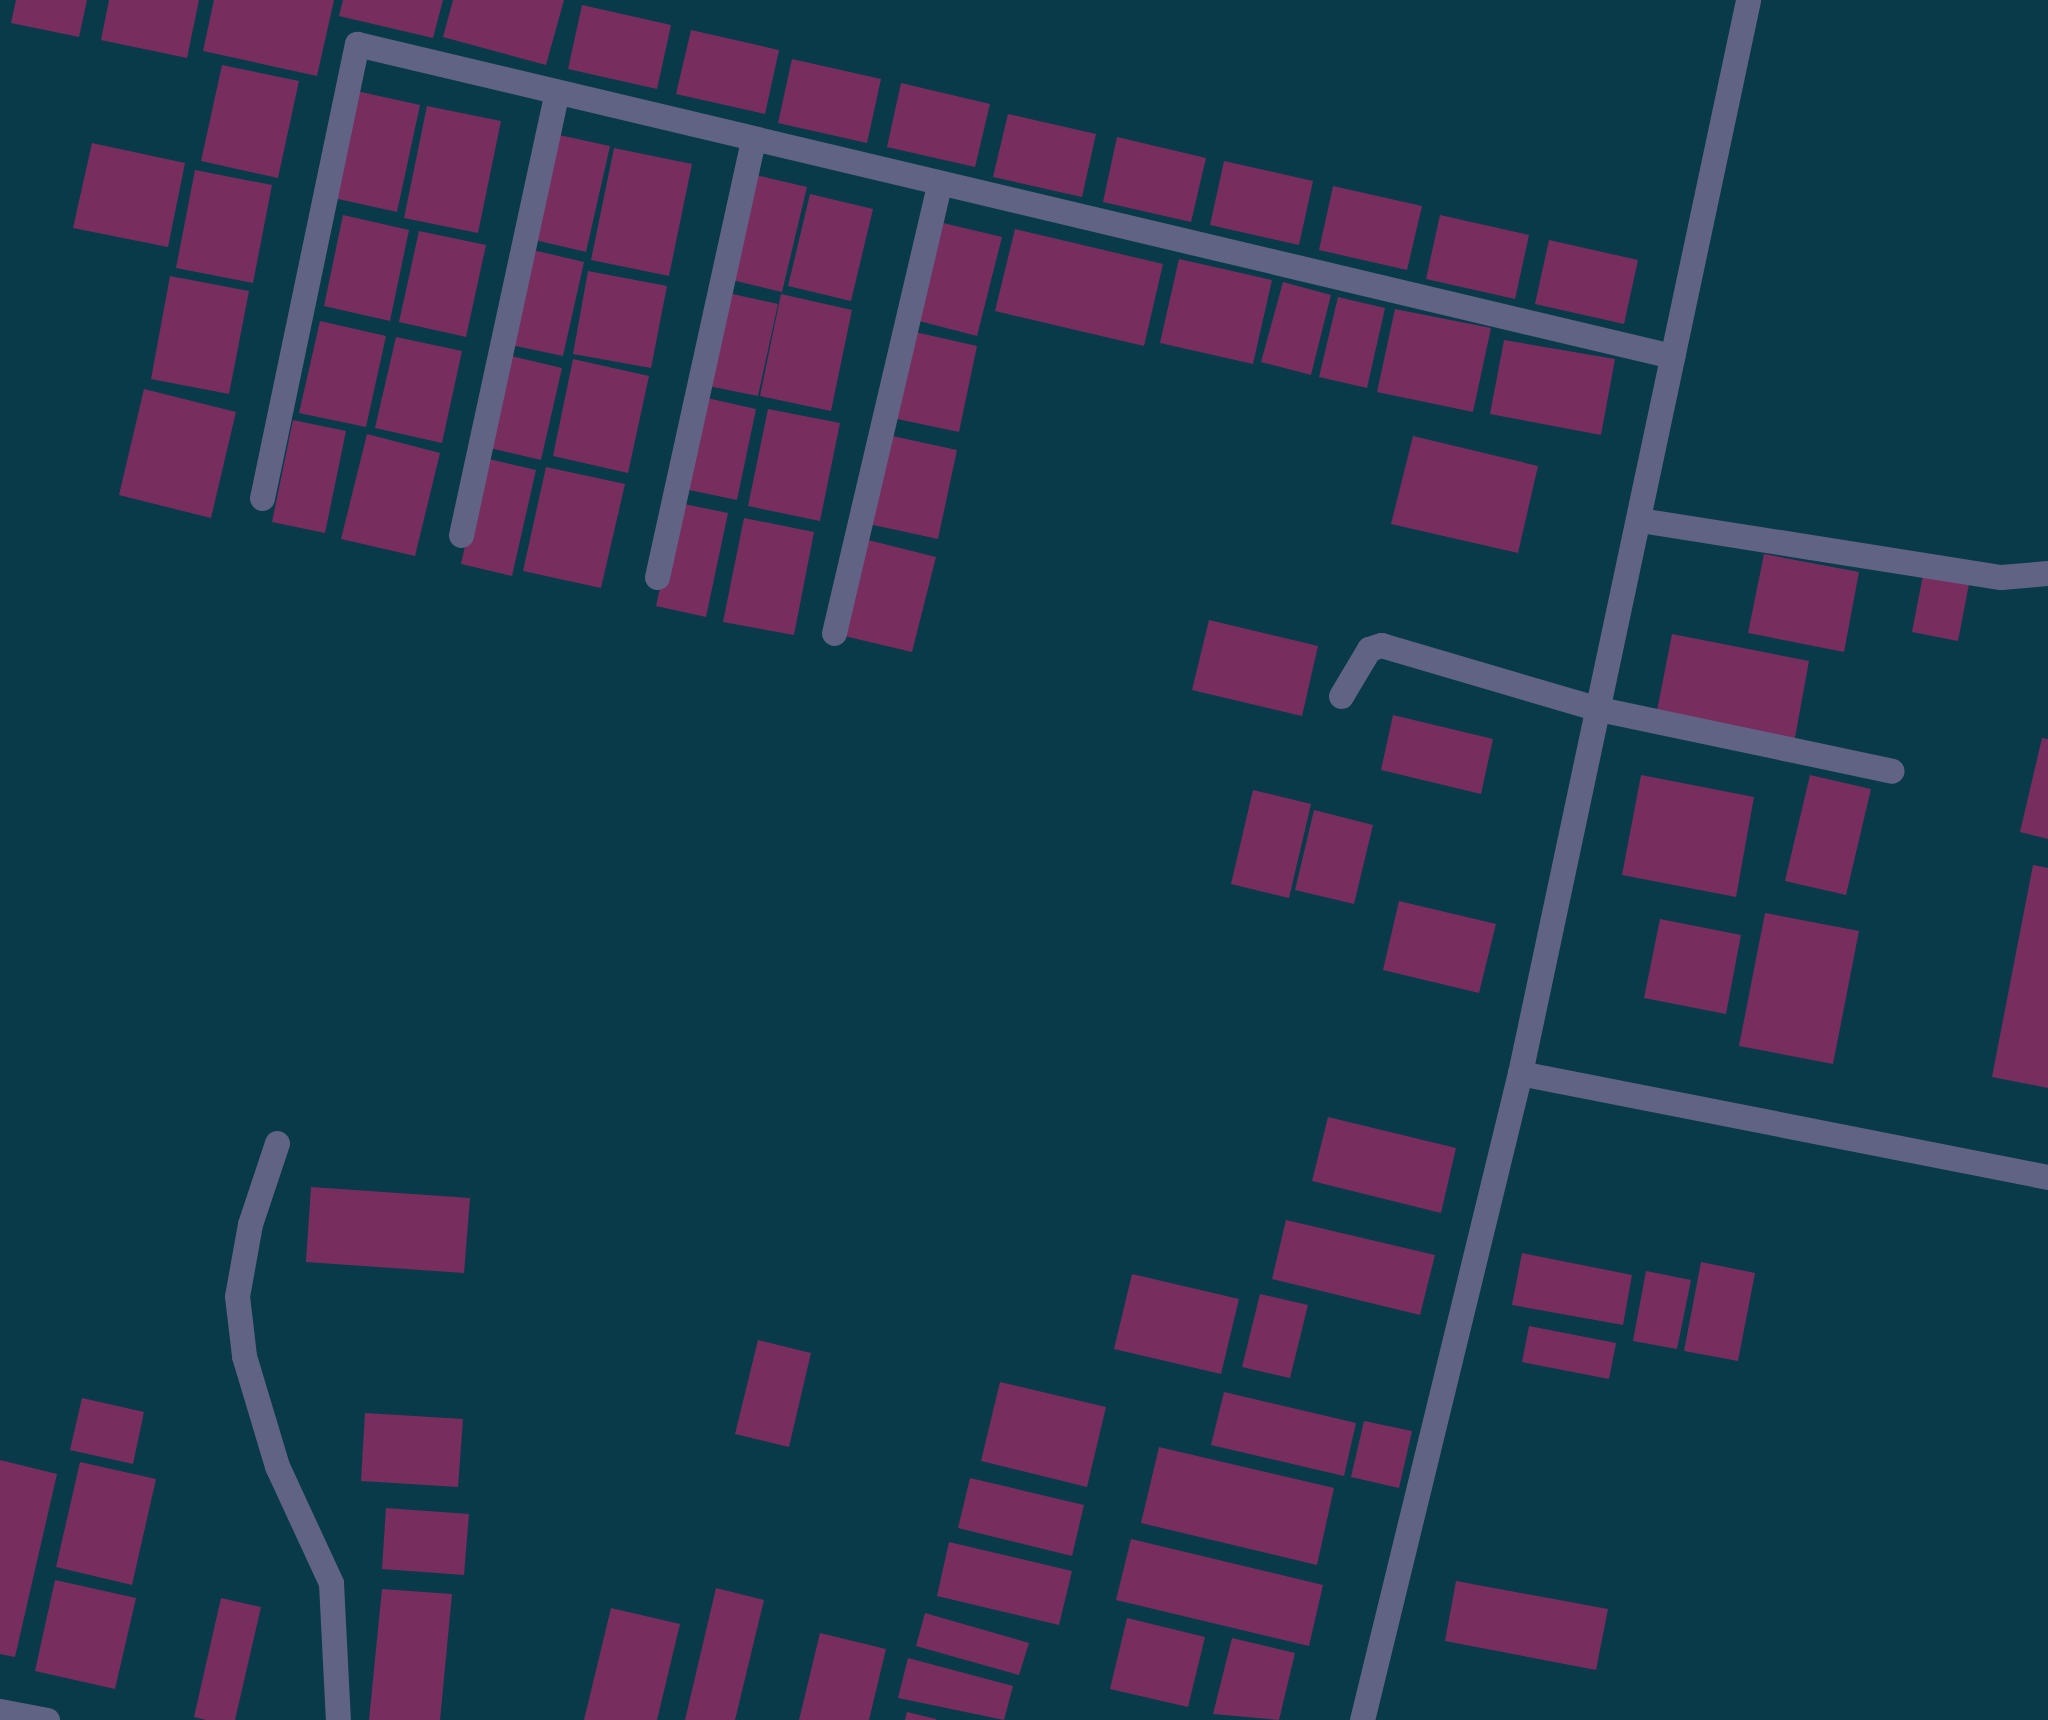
<!DOCTYPE html>
<html>
<head>
<meta charset="utf-8">
<style>
  body { margin:0 }
  #map { position:relative; width:2048px; height:1720px; overflow:hidden; background:#093a49; font-family:"IBM Plex Sans",sans-serif }
  div>[style] { position:absolute }
  .building>* { inset:0; background:#782d5f }
  .minor>* { height:25px; margin:-12.5px; padding:0 12.5px; transform-origin:12.5px; border-radius:12.5px; background:#616385 }
  span { translate:-50% -50%; white-space:nowrap; text-align:center; line-height:1.15; -webkit-text-stroke:9px #00303e; paint-order:stroke }
</style>
</head>
<body>
<div id="map">
  <div class="building">
    <i style="clip-path:polygon(16px 0,87px 0,79px 37px,11px 23px)"></i>
    <i style="clip-path:polygon(109px 0,199px 0,187px 58px,101px 40px)"></i>
    <i style="clip-path:polygon(214px 0,334px 0,317px 76px,203px 51px)"></i>
    <i style="clip-path:polygon(343px 0,443px 0,433px 38px,339px 16px)"></i>
    <i style="clip-path:polygon(453px 0,564px 0,546px 65px,443px 37px)"></i>
    <i style="clip-path:polygon(582px 5px,671px 25px,657px 89px,568px 69px)"></i>
    <i style="clip-path:polygon(691px 30px,779px 50px,765px 114px,676px 94px)"></i>
    <i style="clip-path:polygon(792px 59px,881px 79px,867px 143px,778px 123px)"></i>
    <i style="clip-path:polygon(222px 65px,299px 81px,278px 178px,201px 161px)"></i>
    <i style="clip-path:polygon(901px 83px,990px 104px,975px 167px,887px 147px)"></i>
    <i style="clip-path:polygon(352px 90px,420px 105px,397px 212px,329px 197px)"></i>
    <i style="clip-path:polygon(427px 106px,501px 121px,478px 233px,404px 218px)"></i>
    <i style="clip-path:polygon(1008px 114px,1096px 134px,1082px 197px,993px 177px)"></i>
    <i style="clip-path:polygon(559px 135px,610px 146px,586px 252px,535px 240px)"></i>
    <i style="clip-path:polygon(1117px 137px,1206px 158px,1191px 222px,1103px 202px)"></i>
    <i style="clip-path:polygon(92px 143px,185px 163px,168px 247px,73px 228px)"></i>
    <i style="clip-path:polygon(614px 148px,692px 164px,669px 276px,591px 260px)"></i>
    <i style="clip-path:polygon(1224px 161px,1313px 181px,1299px 245px,1210px 225px)"></i>
    <i style="clip-path:polygon(195px 170px,272px 185px,253px 283px,176px 268px)"></i>
    <i style="clip-path:polygon(756px 175px,807px 187px,782px 292px,732px 280px)"></i>
    <i style="clip-path:polygon(1333px 186px,1422px 206px,1407px 270px,1319px 250px)"></i>
    <i style="clip-path:polygon(810px 194px,873px 209px,851px 301px,788px 286px)"></i>
    <i style="clip-path:polygon(343px 215px,409px 230px,390px 321px,324px 306px)"></i>
    <i style="clip-path:polygon(1440px 215px,1529px 235px,1515px 299px,1426px 279px)"></i>
    <i style="clip-path:polygon(943px 223px,1002px 237px,977px 336px,919px 321px)"></i>
    <i style="clip-path:polygon(1015px 229px,1163px 264px,1144px 346px,995px 311px)"></i>
    <i style="clip-path:polygon(419px 231px,486px 245px,466px 337px,399px 322px)"></i>
    <i style="clip-path:polygon(1549px 240px,1638px 260px,1624px 324px,1535px 304px)"></i>
    <i style="clip-path:polygon(533px 250px,584px 262px,563px 356px,511px 345px)"></i>
    <i style="clip-path:polygon(1179px 259px,1272px 280px,1253px 364px,1160px 343px)"></i>
    <i style="clip-path:polygon(588px 271px,667px 286px,651px 368px,573px 354px)"></i>
    <i style="clip-path:polygon(170px 276px,249px 291px,229px 394px,151px 379px)"></i>
    <i style="clip-path:polygon(1283px 282px,1331px 295px,1311px 375px,1261px 362px)"></i>
    <i style="clip-path:polygon(728px 293px,778px 304px,758px 396px,708px 386px)"></i>
    <i style="clip-path:polygon(781px 294px,852px 310px,831px 411px,760px 396px)"></i>
    <i style="clip-path:polygon(1338px 297px,1385px 308px,1367px 388px,1319px 377px)"></i>
    <i style="clip-path:polygon(1395px 309px,1491px 328px,1473px 412px,1377px 392px)"></i>
    <i style="clip-path:polygon(320px 321px,386px 336px,366px 427px,299px 413px)"></i>
    <i style="clip-path:polygon(915px 332px,977px 346px,959px 432px,897px 419px)"></i>
    <i style="clip-path:polygon(396px 337px,462px 351px,442px 443px,375px 428px)"></i>
    <i style="clip-path:polygon(1504px 340px,1615px 359px,1601px 435px,1490px 414px)"></i>
    <i style="clip-path:polygon(507px 355px,562px 368px,541px 460px,485px 447px)"></i>
    <i style="clip-path:polygon(573px 359px,649px 376px,628px 473px,553px 456px)"></i>
    <i style="clip-path:polygon(144px 389px,236px 412px,211px 518px,119px 495px)"></i>
    <i style="clip-path:polygon(707px 398px,756px 409px,737px 500px,689px 490px)"></i>
    <i style="clip-path:polygon(768px 409px,840px 423px,820px 521px,748px 506px)"></i>
    <i style="clip-path:polygon(293px 420px,346px 431px,325px 533px,272px 522px)"></i>
    <i style="clip-path:polygon(367px 434px,440px 453px,415px 556px,341px 539px)"></i>
    <i style="clip-path:polygon(883px 434px,957px 450px,938px 539px,864px 523px)"></i>
    <i style="clip-path:polygon(1413px 436px,1538px 466px,1518px 553px,1391px 524px)"></i>
    <i style="clip-path:polygon(485px 458px,536px 470px,512px 576px,461px 564px)"></i>
    <i style="clip-path:polygon(546px 467px,625px 484px,601px 588px,523px 571px)"></i>
    <i style="clip-path:polygon(679px 503px,728px 513px,706px 617px,656px 606px)"></i>
    <i style="clip-path:polygon(744px 518px,814px 532px,794px 635px,723px 622px)"></i>
    <i style="clip-path:polygon(864px 539px,936px 557px,912px 652px,840px 635px)"></i>
    <i style="clip-path:polygon(1764px 554px,1859px 572px,1844px 652px,1748px 633px)"></i>
    <i style="clip-path:polygon(1923px 575px,1969px 584px,1958px 641px,1912px 632px)"></i>
    <i style="clip-path:polygon(1209px 620px,1318px 646px,1302px 716px,1192px 690px)"></i>
    <i style="clip-path:polygon(1672px 634px,1809px 661px,1794px 743px,1656px 716px)"></i>
    <i style="clip-path:polygon(1393px 715px,1493px 739px,1481px 794px,1381px 770px)"></i>
    <i style="clip-path:polygon(2042px 738px,2048px 739px,2048px 839px,2020px 832px)"></i>
    <i style="clip-path:polygon(1641px 775px,1754px 797px,1736px 897px,1622px 875px)"></i>
    <i style="clip-path:polygon(1810px 775px,1871px 789px,1846px 895px,1785px 881px)"></i>
    <i style="clip-path:polygon(1253px 790px,1311px 804px,1289px 898px,1231px 884px)"></i>
    <i style="clip-path:polygon(1314px 810px,1373px 825px,1354px 904px,1295px 890px)"></i>
    <i style="clip-path:polygon(2033px 865px,2048px 868px,2048px 1088px,1992px 1077px)"></i>
    <i style="clip-path:polygon(1399px 901px,1496px 924px,1479px 993px,1383px 970px)"></i>
    <i style="clip-path:polygon(1765px 913px,1859px 931px,1833px 1064px,1739px 1046px)"></i>
    <i style="clip-path:polygon(1660px 919px,1741px 935px,1726px 1014px,1644px 998px)"></i>
    <i style="clip-path:polygon(1328px 1117px,1456px 1148px,1441px 1213px,1312px 1181px)"></i>
    <i style="clip-path:polygon(311px 1187px,470px 1198px,464px 1273px,306px 1262px)"></i>
    <i style="clip-path:polygon(1286px 1220px,1435px 1255px,1420px 1315px,1272px 1279px)"></i>
    <i style="clip-path:polygon(1522px 1253px,1632px 1275px,1623px 1325px,1512px 1305px)"></i>
    <i style="clip-path:polygon(1701px 1262px,1755px 1273px,1738px 1361px,1684px 1351px)"></i>
    <i style="clip-path:polygon(1646px 1271px,1691px 1280px,1677px 1349px,1633px 1341px)"></i>
    <i style="clip-path:polygon(1132px 1274px,1239px 1299px,1221px 1374px,1114px 1349px)"></i>
    <i style="clip-path:polygon(1260px 1294px,1308px 1305px,1290px 1378px,1242px 1367px)"></i>
    <i style="clip-path:polygon(1529px 1326px,1616px 1343px,1609px 1379px,1522px 1362px)"></i>
    <i style="clip-path:polygon(758px 1340px,811px 1353px,789px 1447px,735px 1434px)"></i>
    <i style="clip-path:polygon(1000px 1382px,1106px 1407px,1087px 1487px,981px 1461px)"></i>
    <i style="clip-path:polygon(1224px 1392px,1356px 1423px,1344px 1476px,1211px 1445px)"></i>
    <i style="clip-path:polygon(82px 1398px,144px 1412px,133px 1464px,70px 1450px)"></i>
    <i style="clip-path:polygon(365px 1413px,463px 1419px,458px 1487px,361px 1481px)"></i>
    <i style="clip-path:polygon(1364px 1421px,1412px 1431px,1399px 1488px,1351px 1477px)"></i>
    <i style="clip-path:polygon(1159px 1447px,1334px 1488px,1317px 1565px,1141px 1523px)"></i>
    <i style="clip-path:polygon(0 1460px,57px 1474px,15px 1657px,0 1654px)"></i>
    <i style="clip-path:polygon(80px 1462px,156px 1479px,132px 1585px,56px 1567px)"></i>
    <i style="clip-path:polygon(970px 1478px,1084px 1505px,1072px 1556px,958px 1528px)"></i>
    <i style="clip-path:polygon(386px 1508px,469px 1514px,464px 1575px,382px 1569px)"></i>
    <i style="clip-path:polygon(1131px 1539px,1323px 1585px,1309px 1646px,1116px 1600px)"></i>
    <i style="clip-path:polygon(949px 1542px,1072px 1571px,1059px 1625px,937px 1596px)"></i>
    <i style="clip-path:polygon(55px 1580px,136px 1598px,115px 1689px,35px 1671px)"></i>
    <i style="clip-path:polygon(1456px 1581px,1608px 1609px,1596px 1670px,1445px 1641px)"></i>
    <i style="clip-path:polygon(716px 1588px,764px 1600px,735px 1720px,685px 1720px)"></i>
    <i style="clip-path:polygon(382px 1589px,452px 1594px,440px 1720px,369px 1720px)"></i>
    <i style="clip-path:polygon(221px 1598px,261px 1607px,235px 1720px,206px 1720px,194px 1717px)"></i>
    <i style="clip-path:polygon(611px 1608px,680px 1624px,657px 1720px,584px 1720px)"></i>
    <i style="clip-path:polygon(925px 1613px,1029px 1643px,1019px 1675px,916px 1646px)"></i>
    <i style="clip-path:polygon(1127px 1618px,1205px 1637px,1188px 1707px,1110px 1689px)"></i>
    <i style="clip-path:polygon(820px 1633px,886px 1649px,869px 1720px,799px 1720px)"></i>
    <i style="clip-path:polygon(1232px 1638px,1295px 1653px,1279px 1720px,1213px 1714px)"></i>
    <i style="clip-path:polygon(908px 1658px,1013px 1686px,1004px 1720px,898px 1698px)"></i>
    <i style="clip-path:polygon(907px 1712px,936px 1719px,936px 1720px,905px 1720px)"></i>
  </div>
  <div class="minor">
    <i style="left:262px;top:498px;width:464px;rotate:-78.2deg"></i>
    <i style="left:357px;top:44px;width:1352px;rotate:13.35deg"></i>
    <i style="left:1640px;top:520px;width:365px;rotate:9deg"></i>
    <i style="left:2001px;top:577px;width:47px;rotate:-4.9deg"></i>
    <i style="left:461px;top:535px;width:449px;rotate:-77.8deg"></i>
    <i style="left:657px;top:577px;width:445px;rotate:-77.6deg"></i>
    <i style="left:834px;top:633px;width:459px;rotate:-76.8deg"></i>
    <i style="left:1341px;top:696px;width:55px;rotate:-59.2deg"></i>
    <i style="left:1369px;top:649px;width:13px;rotate:-18deg"></i>
    <i style="left:1381px;top:645px;width:227px;rotate:16.4deg"></i>
    <i style="left:1599px;top:709px;width:299px;rotate:11.9deg"></i>
    <i style="left:1520px;top:1073px;width:1097px;rotate:-78deg"></i>
    <i style="left:277px;top:1143px;width:85px;rotate:108.4deg"></i>
    <i style="left:250px;top:1224px;width:73px;rotate:100.2deg"></i>
    <i style="left:237px;top:1296px;width:60px;rotate:83.3deg"></i>
    <i style="left:244px;top:1356px;width:115px;rotate:73.3deg"></i>
    <i style="left:277px;top:1466px;width:129px;rotate:65.2deg"></i>
    <i style="left:331px;top:1583px;width:137px;rotate:87.1deg"></i>
    <i style="left:0;top:1711px;width:48px;rotate:10.8deg"></i>
    <i style="left:1362px;top:1720px;width:666px;rotate:-76.28deg"></i>
    <i style="left:1520px;top:1073px;width:538px;rotate:11.14deg"></i>
  </div>
</div>
</body>
</html>
